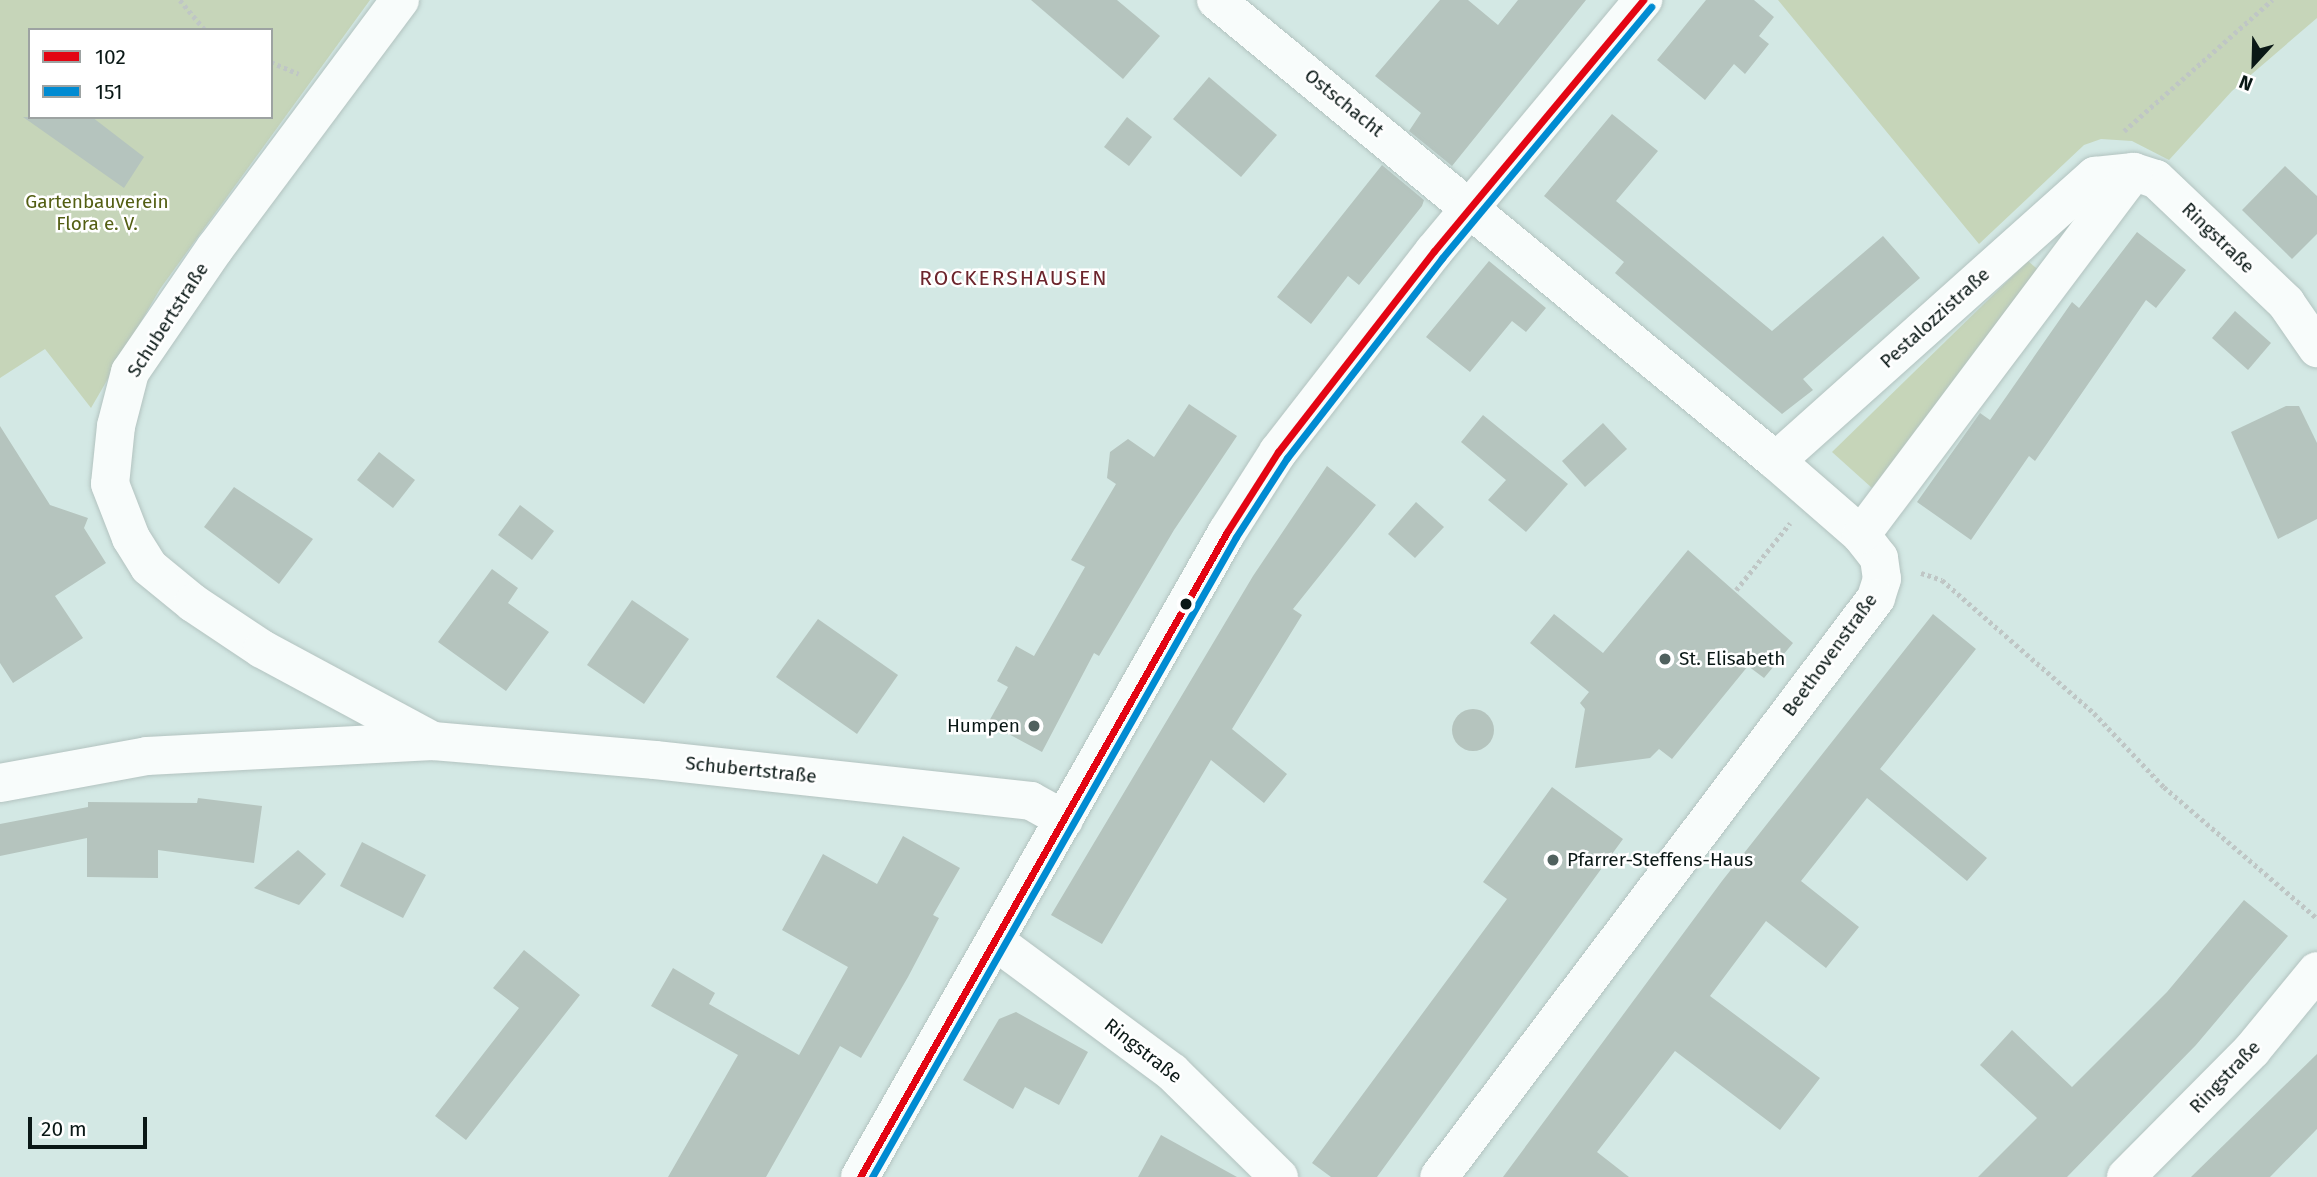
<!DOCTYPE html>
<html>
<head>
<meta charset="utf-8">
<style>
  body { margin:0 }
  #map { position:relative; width:2317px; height:1177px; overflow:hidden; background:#d3e8e4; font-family:"Fira Sans",sans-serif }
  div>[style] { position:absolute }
  .green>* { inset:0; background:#c6d5b9 }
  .building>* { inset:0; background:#b5c4be }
  .round { border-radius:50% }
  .path>* { height:4.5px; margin-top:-2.25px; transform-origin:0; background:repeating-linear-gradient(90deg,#bfc6c5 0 3.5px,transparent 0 7px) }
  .roads { filter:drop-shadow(0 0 2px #b3c3c0) drop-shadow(0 0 2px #b3c3c0) }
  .minor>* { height:38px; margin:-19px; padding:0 19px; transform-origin:19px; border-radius:19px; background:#f8fcfb }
  .bus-1>* { height:7px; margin:-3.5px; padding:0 3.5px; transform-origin:3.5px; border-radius:3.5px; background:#e30513 }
  .bus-2>* { height:7px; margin:-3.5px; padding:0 3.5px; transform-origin:3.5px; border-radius:3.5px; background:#008bd2 }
  .dots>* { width:19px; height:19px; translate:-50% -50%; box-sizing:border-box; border:4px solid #fff; border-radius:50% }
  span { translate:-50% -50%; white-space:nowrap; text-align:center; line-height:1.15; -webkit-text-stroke:5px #fff; paint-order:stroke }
  .street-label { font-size:19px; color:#0a1816 }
  .park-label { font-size:19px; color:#535e13 }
  .poi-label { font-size:19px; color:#0a1816 }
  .left { translate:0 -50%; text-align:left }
  .right { translate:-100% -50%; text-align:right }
  .neighbourhood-label { font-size:21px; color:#6c252c; letter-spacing:2px }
  .legend { position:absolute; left:28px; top:28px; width:245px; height:91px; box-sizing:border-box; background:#fff; border:2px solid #9da3a2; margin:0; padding:9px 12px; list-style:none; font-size:21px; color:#0a1816 }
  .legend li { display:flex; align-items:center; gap:14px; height:35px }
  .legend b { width:35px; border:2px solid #9da3a2 }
  .north { position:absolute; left:2219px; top:28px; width:70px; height:70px; -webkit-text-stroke:5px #fff; paint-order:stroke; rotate:202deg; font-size:19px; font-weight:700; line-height:28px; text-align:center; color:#0a1816 }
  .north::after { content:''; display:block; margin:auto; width:24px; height:32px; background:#0a1816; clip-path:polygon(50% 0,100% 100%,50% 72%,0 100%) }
  .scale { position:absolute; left:28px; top:1117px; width:119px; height:32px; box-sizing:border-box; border:4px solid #0a1816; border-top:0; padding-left:9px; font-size:21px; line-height:24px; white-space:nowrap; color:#0a1816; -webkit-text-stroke:5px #fff; paint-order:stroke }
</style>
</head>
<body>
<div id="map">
  <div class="green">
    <i style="clip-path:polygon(evenodd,0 0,370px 0,160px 289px,91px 408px,45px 349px,0 378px,0 0,30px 30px,271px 30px,271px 117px,30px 117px,30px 30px)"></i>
    <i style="clip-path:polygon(1778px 0,2317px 0,2317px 18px,2232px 91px,2169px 160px,2132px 141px,2101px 139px,2084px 145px,1979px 244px)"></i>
    <i style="clip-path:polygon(2028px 261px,2042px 273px,1872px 488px,1832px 452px)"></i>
  </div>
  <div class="building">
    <i style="clip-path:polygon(1031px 0,1117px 0,1160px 36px,1123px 79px)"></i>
    <i style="clip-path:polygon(1440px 0,1468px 0,1498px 25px,1518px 0,1586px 0,1452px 166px,1409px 131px,1421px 113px,1375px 76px)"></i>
    <i style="clip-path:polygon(1706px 0,1754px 0,1774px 17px,1759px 36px,1769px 44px,1745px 74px,1734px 64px,1705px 100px,1657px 60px)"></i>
    <i style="clip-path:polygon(1209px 77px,1277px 135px,1241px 177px,1173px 119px)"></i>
    <i style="clip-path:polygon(1612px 114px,1658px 151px,1616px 201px,1772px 331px,1883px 236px,1920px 278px,1803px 379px,1813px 390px,1782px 414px,1615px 273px,1624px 262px,1544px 196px)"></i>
    <i style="clip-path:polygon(23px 117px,92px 117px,144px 157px,124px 188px)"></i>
    <i style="clip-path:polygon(1127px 117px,1152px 137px,1129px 166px,1104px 147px)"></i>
    <i style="clip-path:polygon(1382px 165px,1424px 200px,1422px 206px,1359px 285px,1348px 276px,1311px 324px,1277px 297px)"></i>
    <i style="clip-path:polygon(2285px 166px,2317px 196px,2317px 234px,2292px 259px,2242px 210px)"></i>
    <i style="clip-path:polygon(2137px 232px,2186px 270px,2156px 308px,2146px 300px,2035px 461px,2029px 456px,1971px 540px,1917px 502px,1980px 413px,1990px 420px,2072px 302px,2079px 308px)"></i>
    <i style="clip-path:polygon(1489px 261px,1546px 308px,1526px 332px,1512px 321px,1470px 372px,1426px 337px)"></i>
    <i style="clip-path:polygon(2235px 311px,2271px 343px,2248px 370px,2212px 338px)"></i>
    <i style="clip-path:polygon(1189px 404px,1237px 436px,1174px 530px,1099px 656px,1094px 653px,1042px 752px,988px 723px,1008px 687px,997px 681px,1016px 646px,1034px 656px,1085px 567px,1071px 560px,1116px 484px,1107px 478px,1110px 452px,1128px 439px,1154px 457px)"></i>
    <i style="clip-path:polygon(2286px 406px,2299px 406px,2317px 443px,2317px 519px,2278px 539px,2231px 432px)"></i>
    <i style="clip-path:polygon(1483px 415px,1568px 484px,1526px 532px,1488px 500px,1506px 480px,1461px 442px)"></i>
    <i style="clip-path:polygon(1603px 423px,1627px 449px,1585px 487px,1562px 461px)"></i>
    <i style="clip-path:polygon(0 426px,50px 505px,88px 518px,84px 528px,106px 563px,55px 596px,83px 638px,13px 683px,0 663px)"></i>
    <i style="clip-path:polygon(379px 452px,415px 480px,393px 508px,357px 480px)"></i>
    <i style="clip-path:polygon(1327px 466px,1376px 505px,1293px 609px,1302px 615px,1232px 729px,1287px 774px,1264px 803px,1211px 760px,1102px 944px,1051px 915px,1253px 576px)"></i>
    <i style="clip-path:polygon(234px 487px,313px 539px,279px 584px,204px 527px)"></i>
    <i style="clip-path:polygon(1416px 502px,1444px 527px,1415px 558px,1388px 534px)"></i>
    <i style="clip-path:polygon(520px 505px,554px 531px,532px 560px,498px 535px)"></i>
    <i style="clip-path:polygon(1688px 550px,1793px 643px,1764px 678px,1748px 666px,1672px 759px,1659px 749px,1650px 758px,1575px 768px,1585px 709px,1580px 703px,1589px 692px,1530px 643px,1554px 614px,1603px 653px)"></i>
    <i style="clip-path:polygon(492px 569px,518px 588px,508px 603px,549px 632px,506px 691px,438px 642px)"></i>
    <i style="clip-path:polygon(632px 600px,689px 639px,644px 704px,587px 665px)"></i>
    <i style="clip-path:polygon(1933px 614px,1976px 649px,1880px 769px,1987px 858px,1967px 881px,1867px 798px,1801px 881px,1859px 927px,1826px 968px,1766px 921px,1710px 996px,1820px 1078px,1780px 1130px,1675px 1051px,1597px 1152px,1629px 1177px,1503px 1177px,1722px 881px)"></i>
    <i style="clip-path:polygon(818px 619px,898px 675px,857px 734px,776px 677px)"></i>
    <i class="round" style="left:1452px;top:709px;width:42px;height:42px"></i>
    <i style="clip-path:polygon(1552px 787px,1623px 839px,1377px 1177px,1331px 1177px,1312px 1163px,1507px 899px,1483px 882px)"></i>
    <i style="clip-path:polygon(198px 798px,262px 806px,254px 863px,158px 850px,158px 878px,87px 877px,87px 838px,0 856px,0 824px,88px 807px,88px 802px,197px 803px)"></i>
    <i style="clip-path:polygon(903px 836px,960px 868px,933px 915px,939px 918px,908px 977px,861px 1058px,840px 1046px,766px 1177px,668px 1177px,738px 1055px,651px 1006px,673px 968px,715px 993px,709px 1004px,799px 1055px,848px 967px,782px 930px,823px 854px,877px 884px)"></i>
    <i style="clip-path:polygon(362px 842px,426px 875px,403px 918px,340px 886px)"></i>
    <i style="clip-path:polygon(298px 850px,326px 874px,299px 905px,254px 888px)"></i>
    <i style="clip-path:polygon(2244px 900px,2288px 936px,2196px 1045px,2067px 1177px,1978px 1177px,2037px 1118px,1980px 1065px,2012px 1030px,2072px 1087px,2167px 992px)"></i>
    <i style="clip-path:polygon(524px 950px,580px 995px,466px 1140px,435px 1116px,519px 1008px,493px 988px)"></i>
    <i style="clip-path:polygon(1016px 1012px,1088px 1052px,1059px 1105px,1025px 1087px,1013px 1109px,963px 1080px,999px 1019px)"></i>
    <i style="clip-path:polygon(2317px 1054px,2317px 1129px,2270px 1177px,2191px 1177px)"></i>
    <i style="clip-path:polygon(1161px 1135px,1237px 1177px,1138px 1177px)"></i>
  </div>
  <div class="path">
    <i style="left:180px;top:0;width:39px;rotate:50deg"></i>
    <i style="left:271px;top:62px;width:30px;rotate:23deg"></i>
    <i style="left:2124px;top:131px;width:198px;rotate:-41.5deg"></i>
    <i style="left:1921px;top:573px;width:22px;rotate:18deg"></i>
    <i style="left:1942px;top:580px;width:202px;rotate:41.2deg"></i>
    <i style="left:2094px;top:713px;width:102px;rotate:46.6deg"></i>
    <i style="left:2164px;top:787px;width:201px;rotate:40.6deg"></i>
    <i style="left:1736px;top:590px;width:86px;rotate:-51.1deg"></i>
  </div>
  <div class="roads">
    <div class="minor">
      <i style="left:400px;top:0;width:309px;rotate:126.7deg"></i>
      <i style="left:215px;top:248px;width:150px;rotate:124.4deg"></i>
      <i style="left:130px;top:372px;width:56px;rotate:104.5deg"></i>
      <i style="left:116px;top:426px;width:58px;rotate:95.9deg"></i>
      <i style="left:110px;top:484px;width:58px;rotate:68.7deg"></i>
      <i style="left:131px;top:538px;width:34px;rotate:58deg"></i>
      <i style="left:149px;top:567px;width:57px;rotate:39.3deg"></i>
      <i style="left:193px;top:603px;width:83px;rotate:33.7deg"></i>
      <i style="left:262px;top:649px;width:194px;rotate:28.3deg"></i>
      <i style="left:1216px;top:0;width:725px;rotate:39.46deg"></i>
      <i style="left:1776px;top:461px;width:113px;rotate:41deg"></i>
      <i style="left:1861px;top:535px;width:29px;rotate:52deg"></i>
      <i style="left:1879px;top:558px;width:21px;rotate:82deg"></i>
      <i style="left:1882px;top:579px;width:20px;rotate:108deg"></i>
      <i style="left:1876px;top:598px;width:725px;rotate:127.04deg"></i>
      <i style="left:1776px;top:461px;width:428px;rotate:-41.8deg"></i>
      <i style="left:2095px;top:176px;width:39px;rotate:-6deg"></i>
      <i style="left:2134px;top:172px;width:23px;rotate:18deg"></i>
      <i style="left:2156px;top:179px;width:180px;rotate:43.6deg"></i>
      <i style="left:2286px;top:303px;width:55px;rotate:55.4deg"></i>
      <i style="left:1861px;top:535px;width:454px;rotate:-53.1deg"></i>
      <i style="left:0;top:783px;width:149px;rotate:-10.4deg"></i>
      <i style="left:147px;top:756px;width:286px;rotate:-3deg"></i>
      <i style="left:433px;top:741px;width:223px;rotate:4.9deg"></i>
      <i style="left:655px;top:760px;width:378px;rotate:6.2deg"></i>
      <i style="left:1031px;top:801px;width:38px;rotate:29deg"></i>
      <i style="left:995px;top:941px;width:220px;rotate:36.5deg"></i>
      <i style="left:1172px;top:1072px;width:150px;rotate:44.5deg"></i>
      <i style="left:860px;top:1177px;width:742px;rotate:-60.36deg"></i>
      <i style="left:1227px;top:532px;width:95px;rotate:-57.5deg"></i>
      <i style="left:1278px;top:452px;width:254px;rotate:-52.2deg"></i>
      <i style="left:1434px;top:251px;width:327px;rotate:-50.2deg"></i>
      <i style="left:2126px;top:1177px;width:179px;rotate:-45.2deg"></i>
      <i style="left:2252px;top:1050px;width:102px;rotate:-50.6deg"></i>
    </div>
  </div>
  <div class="bus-1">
    <i style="left:860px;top:1177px;width:742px;rotate:-60.36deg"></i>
    <i style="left:1227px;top:532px;width:95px;rotate:-57.5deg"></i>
    <i style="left:1278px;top:452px;width:254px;rotate:-52.2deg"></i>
    <i style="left:1434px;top:251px;width:327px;rotate:-50.2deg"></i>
  </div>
  <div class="bus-2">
    <i style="left:872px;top:1177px;width:736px;rotate:-60.37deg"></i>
    <i style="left:1236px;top:537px;width:94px;rotate:-57.2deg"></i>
    <i style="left:1287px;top:458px;width:253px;rotate:-52.2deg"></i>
    <i style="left:1442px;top:258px;width:327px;rotate:-50.2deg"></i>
  </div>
  <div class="dots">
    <i style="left:1186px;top:604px;background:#0a1816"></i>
    <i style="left:1665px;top:659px;background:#50615e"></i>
    <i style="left:1034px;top:726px;background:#50615e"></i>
    <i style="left:1553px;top:860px;background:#50615e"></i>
  </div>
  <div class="street-label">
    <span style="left:1344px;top:103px;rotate:39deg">Ostschacht</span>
    <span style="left:2218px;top:238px;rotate:44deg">Ringstraße</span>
    <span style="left:1935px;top:318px;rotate:-42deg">Pestalozzistraße</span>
    <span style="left:168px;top:320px;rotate:-57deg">Schubertstraße</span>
    <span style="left:1830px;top:655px;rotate:-54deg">Beethovenstraße</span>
    <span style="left:751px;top:770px;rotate:6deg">Schubertstraße</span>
    <span style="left:1143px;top:1051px;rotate:38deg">Ringstraße</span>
    <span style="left:2225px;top:1077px;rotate:-46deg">Ringstraße</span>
  </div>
  <div class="park-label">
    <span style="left:97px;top:213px">Gartenbauverein<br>Flora e. V.</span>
  </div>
  <div class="poi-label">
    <span class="left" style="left:1679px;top:659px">St. Elisabeth</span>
    <span class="right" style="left:1020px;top:726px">Humpen</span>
    <span class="left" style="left:1567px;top:860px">Pfarrer-Steffens-Haus</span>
  </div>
  <div class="neighbourhood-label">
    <span style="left:1014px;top:278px">ROCKERSHAUSEN</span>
  </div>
  <ul class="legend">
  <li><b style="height:9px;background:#e30513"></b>102</li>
  <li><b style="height:9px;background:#008bd2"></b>151</li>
  </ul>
  <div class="north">N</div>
  <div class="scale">20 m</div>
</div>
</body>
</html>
